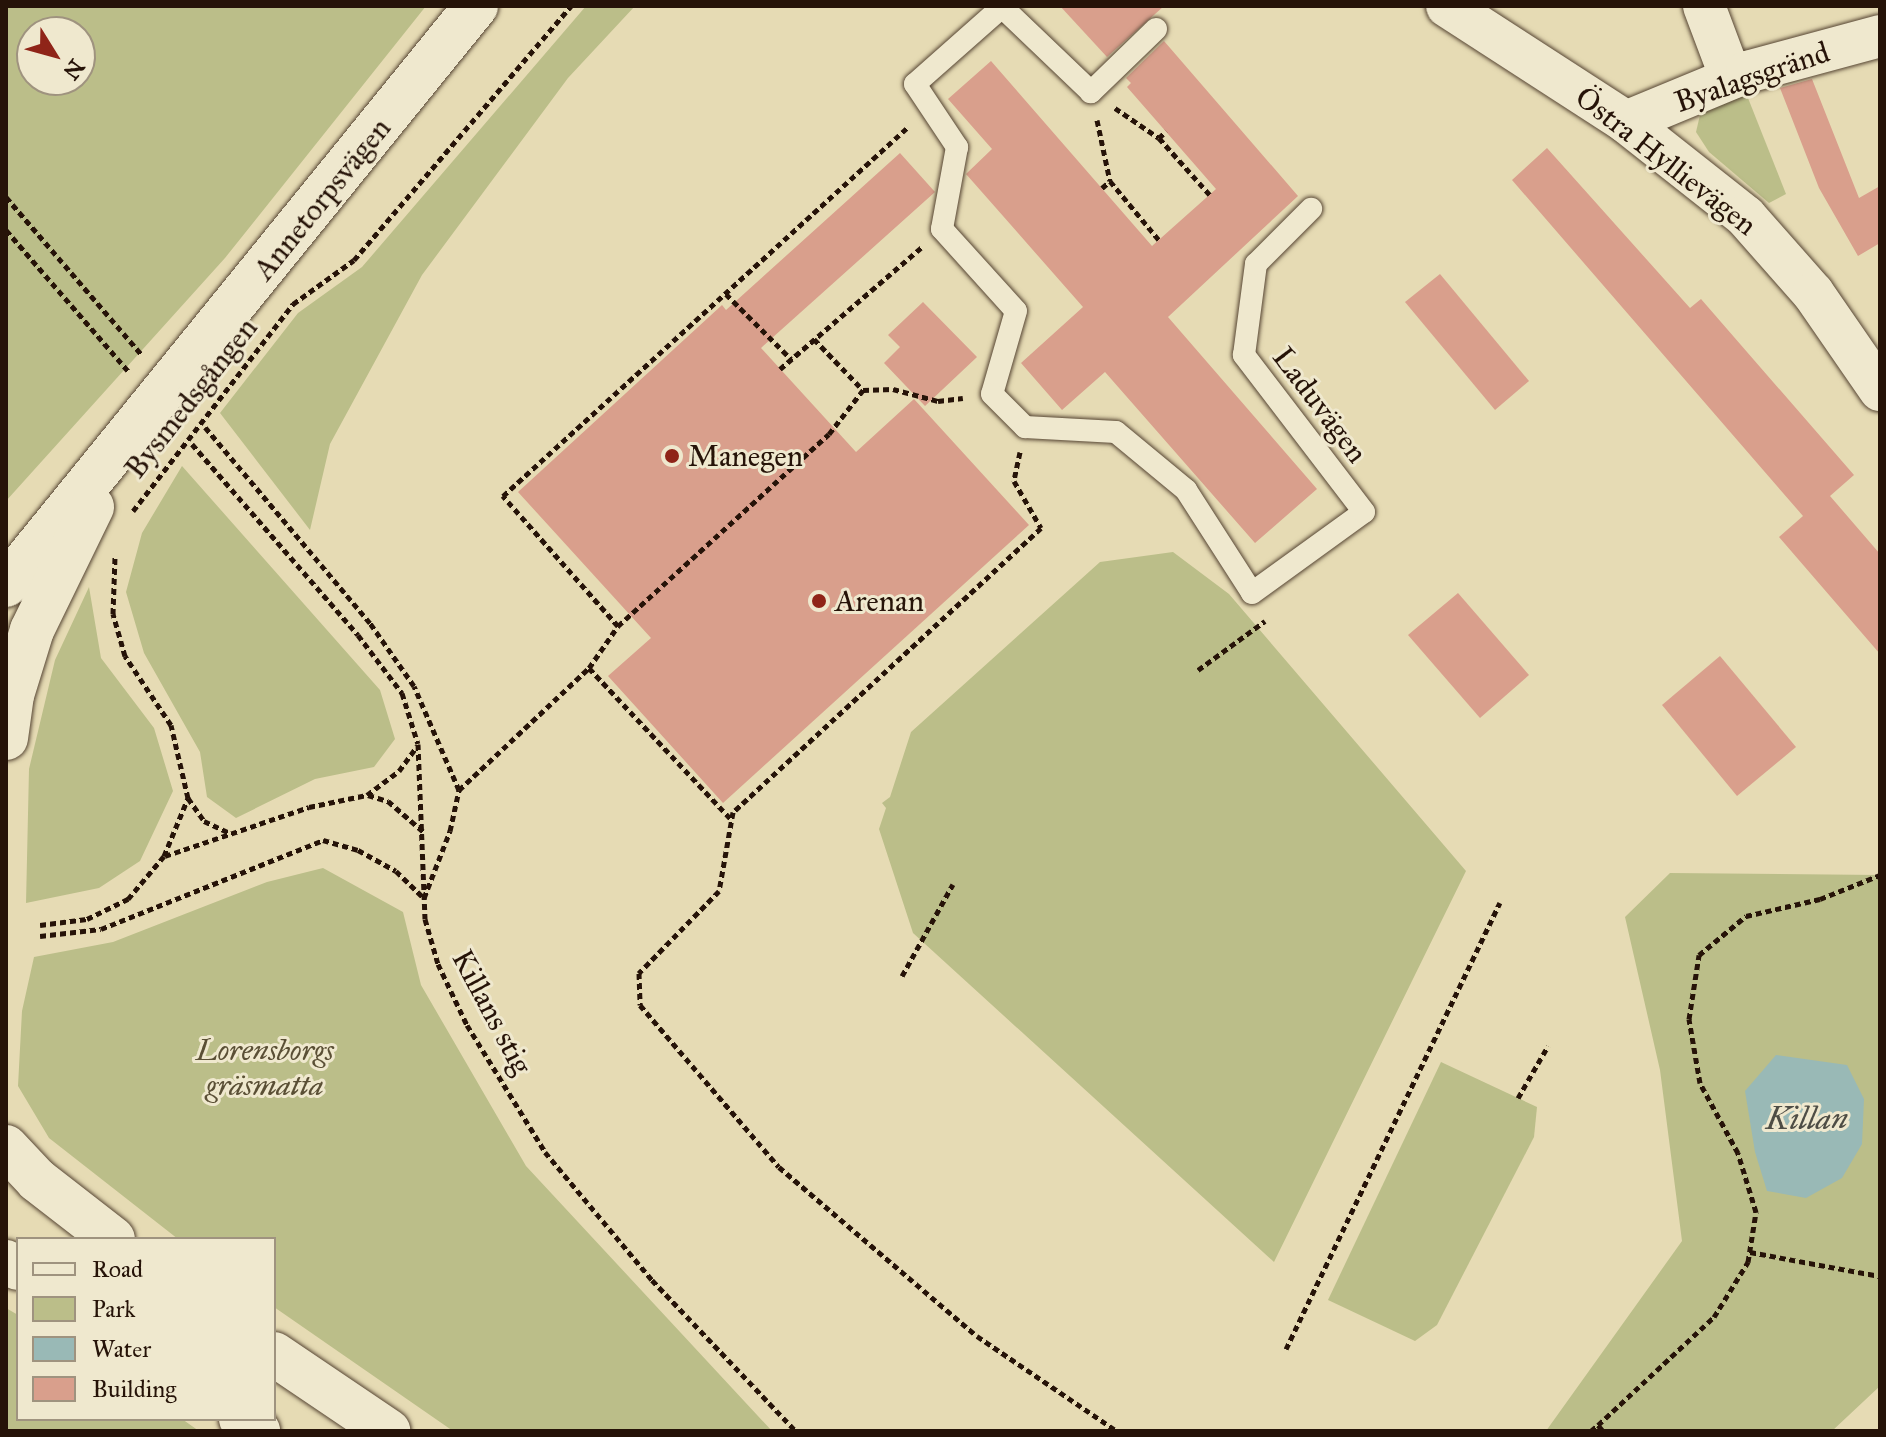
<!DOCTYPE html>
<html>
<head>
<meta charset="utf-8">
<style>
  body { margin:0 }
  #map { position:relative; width:1886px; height:1437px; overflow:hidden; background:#e6dbb4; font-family:"IM FELL Great Primer",serif }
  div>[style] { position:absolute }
  .green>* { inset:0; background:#bbbe89 }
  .water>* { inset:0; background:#99b9b6 }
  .building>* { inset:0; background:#d99f8c }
  .path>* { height:5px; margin-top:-2.5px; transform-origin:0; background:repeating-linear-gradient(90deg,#261308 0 6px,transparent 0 10px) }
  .roads { filter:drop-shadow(0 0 2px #564533) drop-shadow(0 0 2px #564533) }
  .service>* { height:22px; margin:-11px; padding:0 11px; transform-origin:11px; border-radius:11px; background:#efe8ce }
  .minor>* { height:42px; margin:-21px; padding:0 21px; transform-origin:21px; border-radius:21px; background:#efe8ce }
  .secondary>* { height:44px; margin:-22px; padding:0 22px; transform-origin:22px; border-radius:22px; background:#efe8ce }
  .dots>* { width:22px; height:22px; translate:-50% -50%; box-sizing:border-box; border:4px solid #efe8ce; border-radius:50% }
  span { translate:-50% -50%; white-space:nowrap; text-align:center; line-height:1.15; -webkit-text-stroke:6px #efe8ce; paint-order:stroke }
  .street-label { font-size:30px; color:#261308 }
  .poi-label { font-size:30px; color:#261308 }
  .left { translate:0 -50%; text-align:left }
  .park-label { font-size:30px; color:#5a4f35; font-style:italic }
  .water-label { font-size:32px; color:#4e4d45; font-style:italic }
  .frame { position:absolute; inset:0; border:8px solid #261308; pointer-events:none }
  .legend { position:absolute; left:16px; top:1237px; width:260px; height:184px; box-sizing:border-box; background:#efe8ce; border:2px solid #9f937f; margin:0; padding:10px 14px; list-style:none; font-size:24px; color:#261308 }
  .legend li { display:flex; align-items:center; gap:16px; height:40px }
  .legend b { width:40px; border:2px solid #9f937f }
  .north { position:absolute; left:16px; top:16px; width:80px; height:80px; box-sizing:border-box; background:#efe8ce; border:2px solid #9f937f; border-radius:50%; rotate:127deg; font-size:22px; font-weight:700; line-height:32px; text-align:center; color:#261308 }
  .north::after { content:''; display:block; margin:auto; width:28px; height:36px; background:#8f2418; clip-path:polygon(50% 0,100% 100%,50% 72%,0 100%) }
</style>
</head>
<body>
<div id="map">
  <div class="green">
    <i style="clip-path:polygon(evenodd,6px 6px,426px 6px,225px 258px,6px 501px,6px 6px,80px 32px,80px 80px,32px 80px,32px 32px,80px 32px)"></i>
    <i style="clip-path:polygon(586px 6px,635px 6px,568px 78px,422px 275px,330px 444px,310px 530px,220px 413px,298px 313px,362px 267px)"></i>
    <i style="clip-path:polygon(1746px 93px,1786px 194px,1769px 203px,1709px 152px,1696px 132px,1700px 115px,1714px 103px)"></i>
    <i style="clip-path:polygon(182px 466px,380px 690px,395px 739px,374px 767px,315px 779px,236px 818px,207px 797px,200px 752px,144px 653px,126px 592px,142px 533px)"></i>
    <i style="clip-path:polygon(1173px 552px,1229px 594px,1466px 871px,1274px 1262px,913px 933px,879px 829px,886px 808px,882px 803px,890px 797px,911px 732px,1100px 562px)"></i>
    <i style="clip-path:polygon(89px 587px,101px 658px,154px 728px,173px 791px,140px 861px,99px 888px,26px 903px,29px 769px,55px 660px)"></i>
    <i style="clip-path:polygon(323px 868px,403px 912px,421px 985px,526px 1166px,772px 1431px,453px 1431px,274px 1307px,274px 1239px,178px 1239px,49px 1138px,18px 1086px,22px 1011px,34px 957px,113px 942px,267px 882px)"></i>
    <i style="clip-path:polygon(1670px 873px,1880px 875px,1880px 1386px,1832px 1431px,1546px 1431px,1682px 1241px,1660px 1070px,1625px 917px)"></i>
    <i style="clip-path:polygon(1441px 1062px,1537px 1107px,1534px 1137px,1437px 1325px,1415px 1341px,1328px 1300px)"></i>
    <i style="clip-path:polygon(6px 1308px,18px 1315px,18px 1419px,182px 1419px,199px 1431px,6px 1431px)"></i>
  </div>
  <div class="water">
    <i style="clip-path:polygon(1776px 1055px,1847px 1065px,1864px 1099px,1862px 1144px,1842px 1178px,1806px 1198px,1767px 1191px,1755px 1152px,1745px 1091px)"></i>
  </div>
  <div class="building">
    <i style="clip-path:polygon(1060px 6px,1164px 6px,1107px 57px)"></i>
    <i style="clip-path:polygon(1164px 41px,1298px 196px,1168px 317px,1317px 489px,1255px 543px,1105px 372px,1062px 410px,1021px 363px,1083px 307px,966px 174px,992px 149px,948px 99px,991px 61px,1152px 246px,1216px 189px,1127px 87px,1131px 83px,1126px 78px)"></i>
    <i style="clip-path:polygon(1812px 79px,1859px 198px,1880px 186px,1880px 243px,1858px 256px,1819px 188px,1780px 88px)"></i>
    <i style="clip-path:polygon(1547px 148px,1690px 308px,1701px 299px,1854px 475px,1830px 496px,1880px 554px,1880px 654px,1779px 537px,1803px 516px,1512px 180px)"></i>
    <i style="clip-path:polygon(900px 153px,935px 192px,761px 348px,856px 452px,914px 399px,1029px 525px,723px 803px,608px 676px,651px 638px,518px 492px,722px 305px,726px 310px)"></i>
    <i style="clip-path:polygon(1440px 274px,1529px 381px,1495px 410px,1405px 302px)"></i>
    <i style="clip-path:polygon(923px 302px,977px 357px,925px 406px,884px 363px,900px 347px,888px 335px)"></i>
    <i style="clip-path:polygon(1458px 593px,1529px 675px,1480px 718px,1408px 635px)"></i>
    <i style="clip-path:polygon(1720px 656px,1796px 747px,1737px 796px,1662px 705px)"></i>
  </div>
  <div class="path">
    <i style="left:1115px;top:108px;width:53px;rotate:34.3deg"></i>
    <i style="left:1159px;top:138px;width:76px;rotate:48.2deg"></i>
    <i style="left:1097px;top:120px;width:62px;rotate:78deg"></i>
    <i style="left:1110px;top:181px;width:77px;rotate:50.3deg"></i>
    <i style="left:1159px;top:138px;width:10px;rotate:-45deg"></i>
    <i style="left:1102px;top:188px;width:11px;rotate:-41deg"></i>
    <i style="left:6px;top:197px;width:207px;rotate:49.3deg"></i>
    <i style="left:6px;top:230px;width:189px;rotate:49.1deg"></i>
    <i style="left:726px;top:294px;width:92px;rotate:45deg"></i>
    <i style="left:814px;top:339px;width:71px;rotate:46.1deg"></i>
    <i style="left:863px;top:390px;width:30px;rotate:-2deg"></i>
    <i style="left:893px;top:389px;width:47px;rotate:14.9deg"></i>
    <i style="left:938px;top:401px;width:25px;rotate:-7deg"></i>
    <i style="left:780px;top:369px;width:187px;rotate:-40.7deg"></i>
    <i style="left:192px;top:444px;width:253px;rotate:49deg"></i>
    <i style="left:358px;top:635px;width:73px;rotate:52.8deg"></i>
    <i style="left:402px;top:693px;width:53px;rotate:72.6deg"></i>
    <i style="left:418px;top:744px;width:175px;rotate:87.7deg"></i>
    <i style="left:425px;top:919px;width:47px;rotate:73.9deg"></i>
    <i style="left:438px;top:964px;width:68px;rotate:64.6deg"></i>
    <i style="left:467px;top:1025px;width:149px;rotate:58.4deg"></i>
    <i style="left:545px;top:1152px;width:167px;rotate:50.1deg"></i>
    <i style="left:652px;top:1280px;width:209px;rotate:46.4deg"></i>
    <i style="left:1020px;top:452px;width:30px;rotate:102deg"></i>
    <i style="left:1014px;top:481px;width:54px;rotate:60.1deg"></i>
    <i style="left:1041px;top:528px;width:419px;rotate:137.3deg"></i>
    <i style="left:733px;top:812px;width:80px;rotate:100deg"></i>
    <i style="left:719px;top:891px;width:115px;rotate:134.3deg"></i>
    <i style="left:639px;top:973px;width:32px;rotate:88deg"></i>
    <i style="left:640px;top:1005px;width:213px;rotate:49.4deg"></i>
    <i style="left:779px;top:1167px;width:260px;rotate:40.5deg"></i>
    <i style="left:977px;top:1336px;width:169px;rotate:34.2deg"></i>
    <i style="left:133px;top:511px;width:262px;rotate:-52.3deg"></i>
    <i style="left:293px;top:304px;width:75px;rotate:-35.8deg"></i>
    <i style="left:354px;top:260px;width:334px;rotate:-49.5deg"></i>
    <i style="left:618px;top:626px;width:174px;rotate:-131.5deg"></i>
    <i style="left:503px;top:496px;width:549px;rotate:-42.34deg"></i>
    <i style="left:589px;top:668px;width:207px;rotate:46.8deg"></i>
    <i style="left:1198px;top:670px;width:83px;rotate:-36.2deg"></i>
    <i style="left:459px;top:790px;width:178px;rotate:-43.2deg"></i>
    <i style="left:589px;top:668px;width:51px;rotate:-55.4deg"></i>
    <i style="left:618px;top:626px;width:285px;rotate:-42.3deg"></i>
    <i style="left:829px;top:434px;width:56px;rotate:-52.3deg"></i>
    <i style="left:368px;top:795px;width:21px;rotate:17deg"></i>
    <i style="left:388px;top:801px;width:49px;rotate:40.9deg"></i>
    <i style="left:188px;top:798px;width:28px;rotate:55deg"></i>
    <i style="left:204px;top:821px;width:29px;rotate:25deg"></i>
    <i style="left:165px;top:856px;width:152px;rotate:-18.8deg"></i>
    <i style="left:309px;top:807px;width:59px;rotate:-11.7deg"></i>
    <i style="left:367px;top:795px;width:40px;rotate:-37deg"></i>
    <i style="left:399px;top:771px;width:31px;rotate:-54deg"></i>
    <i style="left:40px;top:925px;width:47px;rotate:-7.3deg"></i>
    <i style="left:87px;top:919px;width:46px;rotate:-26deg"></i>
    <i style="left:128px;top:899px;width:56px;rotate:-50.1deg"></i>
    <i style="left:164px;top:856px;width:63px;rotate:-67.5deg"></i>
    <i style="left:188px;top:798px;width:75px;rotate:-103.1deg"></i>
    <i style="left:171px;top:725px;width:83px;rotate:-123.7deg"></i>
    <i style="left:125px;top:656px;width:44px;rotate:-105.9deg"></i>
    <i style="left:113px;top:614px;width:57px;rotate:-88deg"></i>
    <i style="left:40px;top:936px;width:61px;rotate:-6.5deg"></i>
    <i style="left:101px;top:929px;width:239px;rotate:-21.8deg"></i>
    <i style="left:323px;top:840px;width:36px;rotate:16deg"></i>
    <i style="left:358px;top:850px;width:43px;rotate:28.9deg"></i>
    <i style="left:396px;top:871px;width:39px;rotate:44deg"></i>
    <i style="left:424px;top:898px;width:72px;rotate:-68.8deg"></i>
    <i style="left:450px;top:831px;width:42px;rotate:-77.6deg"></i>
    <i style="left:459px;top:790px;width:113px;rotate:-113.4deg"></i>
    <i style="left:414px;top:686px;width:77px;rotate:-124.9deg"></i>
    <i style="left:370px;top:623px;width:256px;rotate:-130.1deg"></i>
    <i style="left:902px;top:976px;width:105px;rotate:-61deg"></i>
    <i style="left:1518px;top:1098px;width:60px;rotate:-60deg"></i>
    <i style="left:1750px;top:1252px;width:132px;rotate:10.5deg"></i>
    <i style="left:1286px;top:1349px;width:495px;rotate:-64.4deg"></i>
    <i style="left:1598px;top:1425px;width:158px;rotate:-43deg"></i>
    <i style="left:1714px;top:1317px;width:65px;rotate:-58.3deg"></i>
    <i style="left:1748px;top:1262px;width:51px;rotate:-80.9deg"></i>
    <i style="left:1756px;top:1212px;width:62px;rotate:-107deg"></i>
    <i style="left:1738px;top:1153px;width:80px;rotate:-118.5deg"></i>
    <i style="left:1700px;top:1083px;width:65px;rotate:-99.8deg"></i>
    <i style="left:1689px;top:1019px;width:65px;rotate:-81.1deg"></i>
    <i style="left:1699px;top:955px;width:61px;rotate:-39.7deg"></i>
    <i style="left:1746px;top:916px;width:76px;rotate:-12.9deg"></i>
    <i style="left:1820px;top:899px;width:65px;rotate:-21.8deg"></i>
    <i style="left:1591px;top:1431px;width:9px;rotate:-41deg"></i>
    <i style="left:1598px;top:1425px;width:8px;rotate:50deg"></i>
  </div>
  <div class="roads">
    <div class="service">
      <i style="left:1156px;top:29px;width:91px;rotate:135.9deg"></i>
      <i style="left:1091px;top:92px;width:123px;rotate:-136.3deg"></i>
      <i style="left:1002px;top:7px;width:116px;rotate:138.5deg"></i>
      <i style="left:915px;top:84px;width:76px;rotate:56.3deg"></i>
      <i style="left:957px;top:147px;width:83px;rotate:100.4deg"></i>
      <i style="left:942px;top:229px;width:110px;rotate:47.9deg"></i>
      <i style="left:1016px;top:311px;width:86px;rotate:106.1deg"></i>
      <i style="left:992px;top:394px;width:47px;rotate:45deg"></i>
      <i style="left:1025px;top:427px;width:91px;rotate:3.1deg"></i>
      <i style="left:1116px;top:432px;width:91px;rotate:39.6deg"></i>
      <i style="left:1186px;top:490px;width:122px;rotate:57.3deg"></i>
      <i style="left:1252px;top:593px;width:138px;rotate:-35.9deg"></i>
      <i style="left:1364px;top:512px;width:198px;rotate:-127.4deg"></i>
      <i style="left:1244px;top:355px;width:92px;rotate:-82.5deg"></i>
      <i style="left:1256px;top:264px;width:78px;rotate:-45deg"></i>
    </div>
    <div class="minor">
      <i style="left:1447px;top:6px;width:213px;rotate:32.9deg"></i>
      <i style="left:1626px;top:122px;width:152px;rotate:38.3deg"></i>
      <i style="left:1745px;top:216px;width:103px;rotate:48.6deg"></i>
      <i style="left:1813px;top:293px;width:118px;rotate:55.4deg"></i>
      <i style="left:1704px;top:6px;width:77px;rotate:69.4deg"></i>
      <i style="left:1626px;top:122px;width:131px;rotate:-22.5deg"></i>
      <i style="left:1747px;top:72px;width:138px;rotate:-15.1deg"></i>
    </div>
    <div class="secondary">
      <i style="left:6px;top:585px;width:746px;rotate:-50.93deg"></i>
      <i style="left:6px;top:738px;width:43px;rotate:-82.1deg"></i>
      <i style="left:12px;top:695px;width:68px;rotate:-72.9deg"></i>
      <i style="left:32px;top:630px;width:137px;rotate:-64deg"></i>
      <i style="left:6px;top:1147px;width:45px;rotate:46.8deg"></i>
      <i style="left:37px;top:1180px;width:96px;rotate:37.8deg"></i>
      <i style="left:6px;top:1262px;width:13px;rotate:27deg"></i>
      <i style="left:274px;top:1354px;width:138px;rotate:34deg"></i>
      <i style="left:241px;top:1419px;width:21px;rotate:35deg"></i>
    </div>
  </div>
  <div class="dots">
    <i style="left:672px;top:456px;background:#8f2418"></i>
    <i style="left:819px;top:601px;background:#8f2418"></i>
  </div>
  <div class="street-label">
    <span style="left:1752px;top:77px;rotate:-19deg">Byalagsgränd</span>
    <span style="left:1666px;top:161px;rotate:38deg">Östra Hyllievägen</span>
    <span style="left:322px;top:199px;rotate:-51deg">Annetorpsvägen</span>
    <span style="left:191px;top:398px;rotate:-52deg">Bysmedsgången</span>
    <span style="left:1320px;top:405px;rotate:53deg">Laduvägen</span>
    <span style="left:492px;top:1012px;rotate:62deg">Killans stig</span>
  </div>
  <div class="poi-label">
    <span class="left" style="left:688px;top:456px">Manegen</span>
    <span class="left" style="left:835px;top:601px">Arenan</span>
  </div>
  <div class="park-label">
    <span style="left:265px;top:1067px">Lorensborgs<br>gräsmatta</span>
  </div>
  <div class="water-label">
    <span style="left:1807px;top:1119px">Killan</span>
  </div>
  <div class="frame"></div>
  <ul class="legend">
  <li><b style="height:10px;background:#efe8ce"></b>Road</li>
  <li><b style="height:22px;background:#bbbe89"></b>Park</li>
  <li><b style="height:22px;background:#99b9b6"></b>Water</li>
  <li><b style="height:22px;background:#d99f8c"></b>Building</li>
  </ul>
  <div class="north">N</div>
</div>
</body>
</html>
